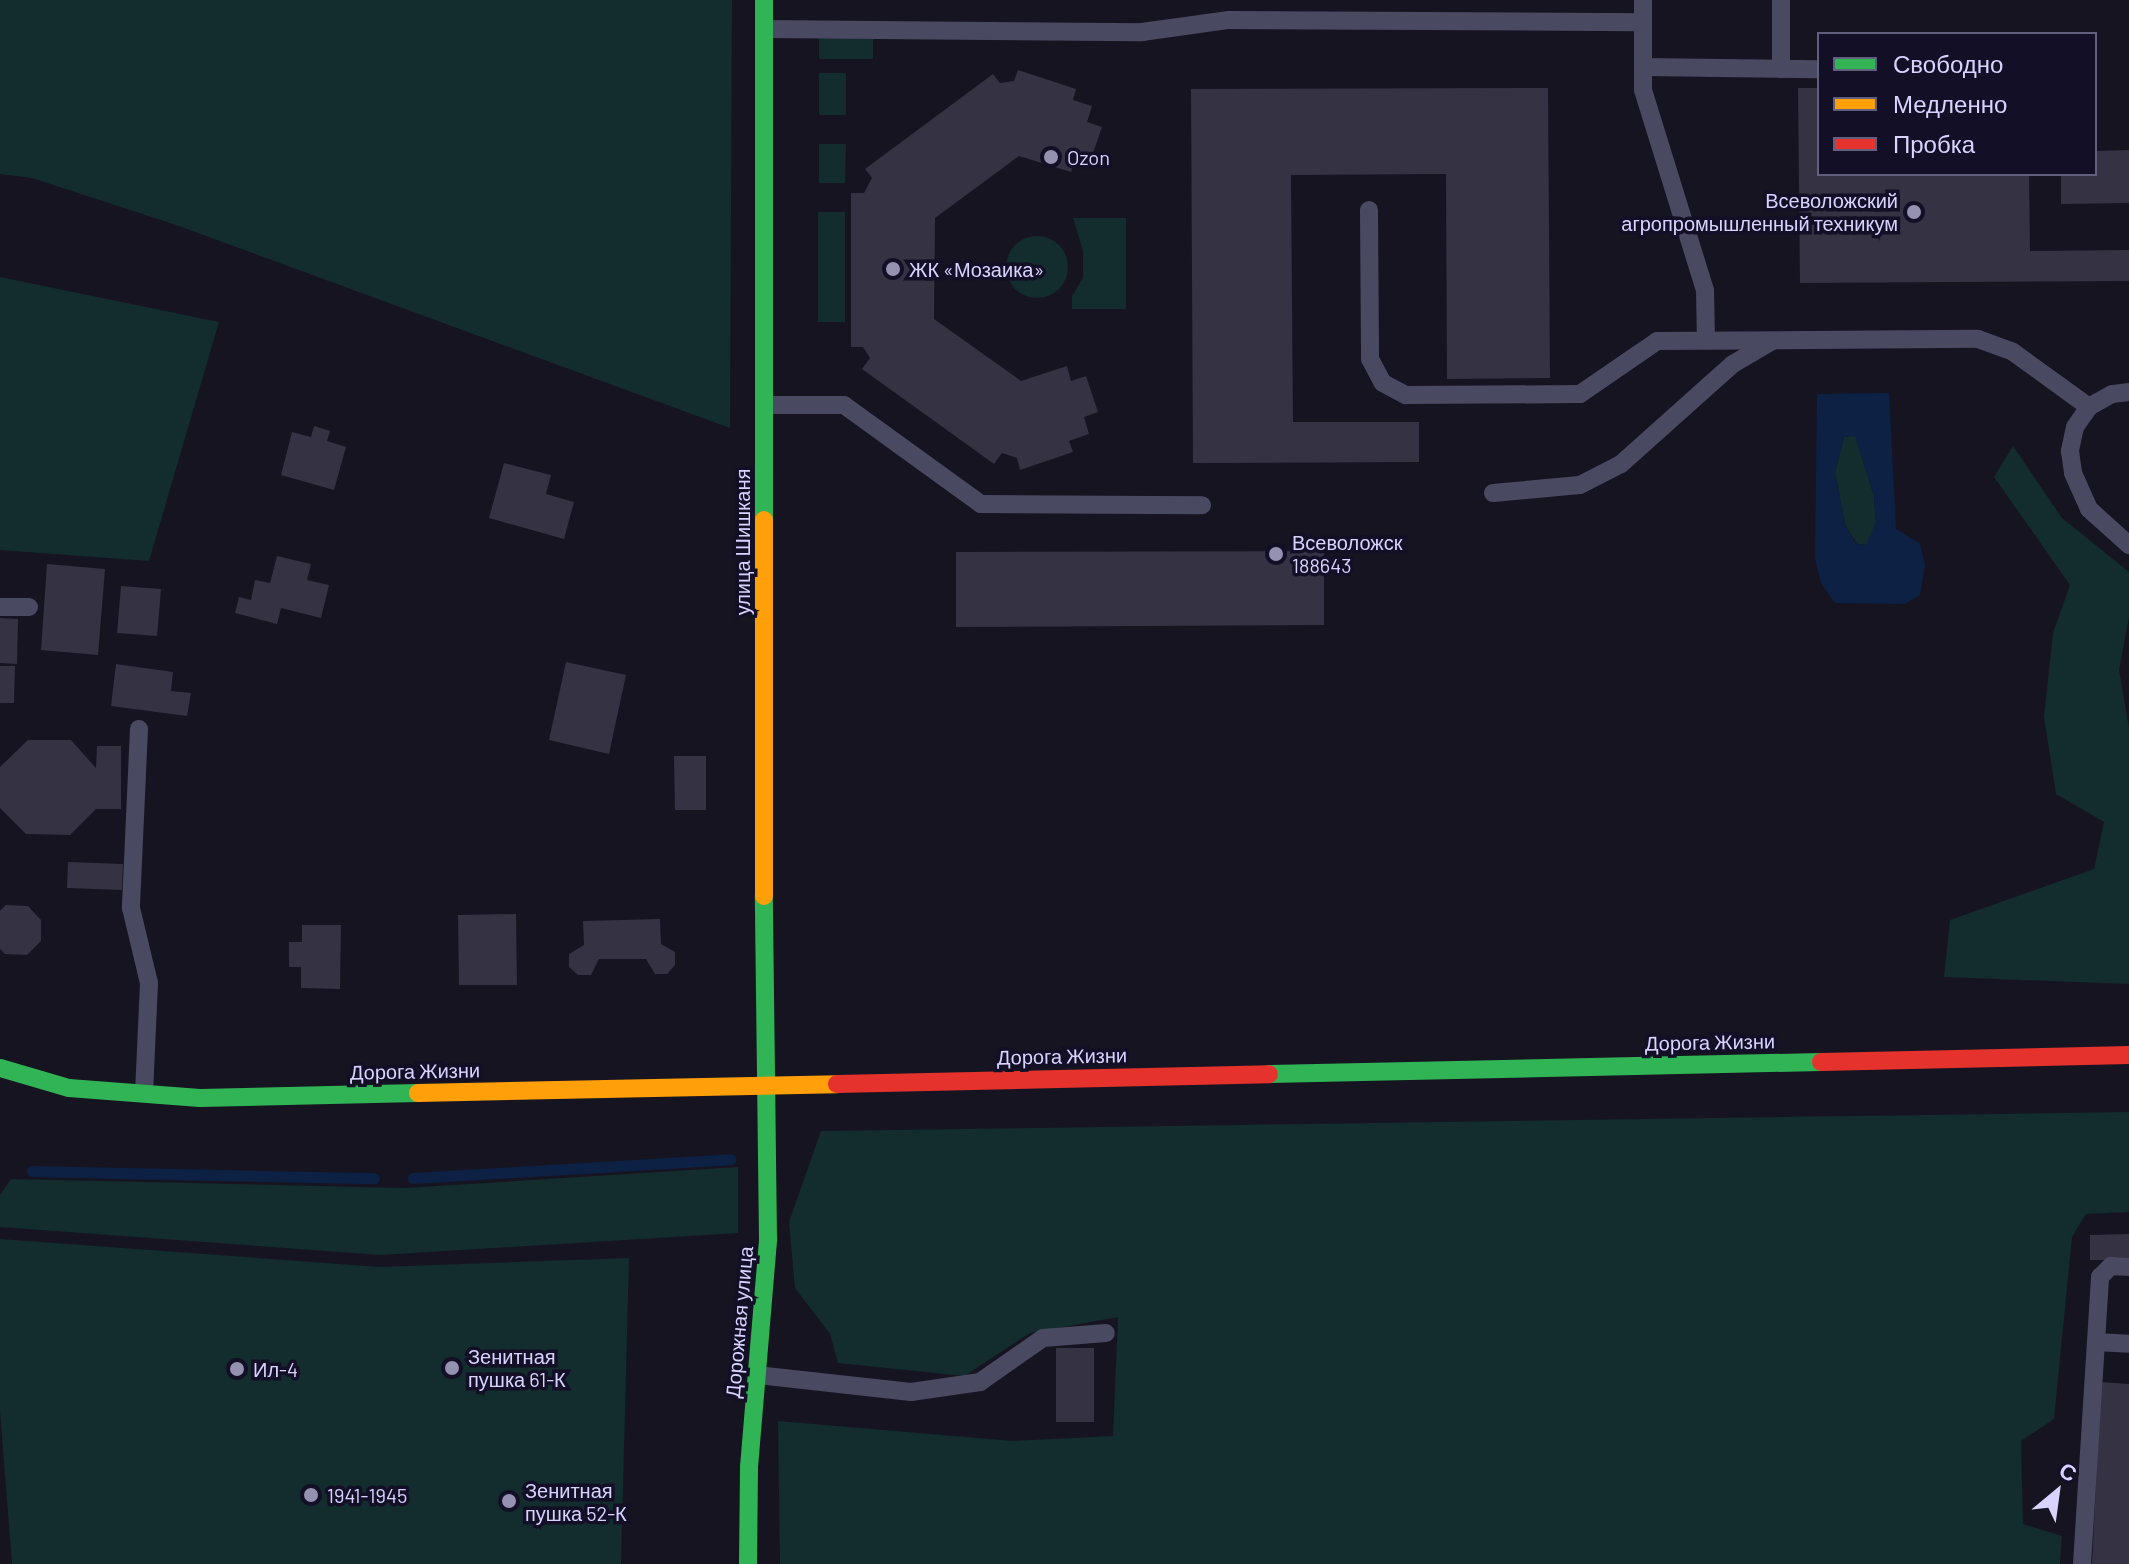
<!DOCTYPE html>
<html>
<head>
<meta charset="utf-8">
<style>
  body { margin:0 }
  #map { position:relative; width:2129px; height:1564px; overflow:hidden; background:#161421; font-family:Barlow,sans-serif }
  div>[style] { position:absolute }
  .green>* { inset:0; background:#132c2d }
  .round { border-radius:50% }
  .water>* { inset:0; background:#0d2144 }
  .stream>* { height:11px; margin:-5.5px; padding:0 5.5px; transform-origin:5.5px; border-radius:5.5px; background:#0d2144 }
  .building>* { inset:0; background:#343243 }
  .lane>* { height:18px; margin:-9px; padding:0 9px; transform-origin:9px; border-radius:9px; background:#4a4962 }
  .fast>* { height:18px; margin:-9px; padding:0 9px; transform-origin:9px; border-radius:9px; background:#30b455 }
  .slow>* { height:18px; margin:-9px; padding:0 9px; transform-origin:9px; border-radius:9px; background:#ff9f0a }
  .jam>* { height:18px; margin:-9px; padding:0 9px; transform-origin:9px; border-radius:9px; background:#e5322d }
  .dots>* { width:22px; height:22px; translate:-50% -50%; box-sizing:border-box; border:4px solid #130f26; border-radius:50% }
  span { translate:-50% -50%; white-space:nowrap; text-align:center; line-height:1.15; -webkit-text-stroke:7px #130f26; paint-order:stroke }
  .poi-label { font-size:20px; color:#d9d4ff }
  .left { translate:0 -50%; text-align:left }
  .right { translate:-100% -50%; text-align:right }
  .street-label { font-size:20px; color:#d9d4ff }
  .legend { position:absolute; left:1817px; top:32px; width:280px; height:144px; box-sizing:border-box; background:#130f26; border:2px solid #625e7d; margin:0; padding:10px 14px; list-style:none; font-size:24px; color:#d9d4ff }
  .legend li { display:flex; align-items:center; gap:16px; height:40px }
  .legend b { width:40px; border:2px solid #625e7d }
  .north { position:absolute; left:2017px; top:1452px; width:80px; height:80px; -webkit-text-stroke:6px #130f26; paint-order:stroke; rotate:29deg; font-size:22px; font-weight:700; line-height:32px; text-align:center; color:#d9d4ff }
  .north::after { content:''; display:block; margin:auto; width:28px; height:36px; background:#d9d4ff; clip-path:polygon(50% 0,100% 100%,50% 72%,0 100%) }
</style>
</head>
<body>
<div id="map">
  <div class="green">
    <i style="clip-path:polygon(0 0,732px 0,730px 428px,176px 225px,32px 178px,0 174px)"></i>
    <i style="clip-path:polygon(819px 37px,873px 37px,873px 59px,819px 59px)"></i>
    <i style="clip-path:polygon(819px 73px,846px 73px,846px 115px,819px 115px)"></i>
    <i style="clip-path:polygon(819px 144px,846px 144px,845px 183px,819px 183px)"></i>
    <i style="clip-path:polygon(818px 212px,845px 212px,845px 322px,818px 322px)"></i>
    <i style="clip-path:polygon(1073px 218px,1126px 218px,1126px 309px,1072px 309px,1072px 296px,1083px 278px,1083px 251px)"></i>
    <i class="round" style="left:1006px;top:236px;width:62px;height:62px"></i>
    <i style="clip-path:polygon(0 277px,219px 322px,149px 561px,0 550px)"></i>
    <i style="clip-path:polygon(1855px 435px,1874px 496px,1876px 523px,1867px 545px,1857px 544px,1845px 525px,1835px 472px,1844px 437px)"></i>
    <i style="clip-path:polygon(2013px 446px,2062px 518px,2129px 572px,2129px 617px,2119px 670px,2129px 728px,2129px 984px,1944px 977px,1950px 920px,2094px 869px,2104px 822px,2056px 794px,2044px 717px,2053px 633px,2070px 585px,1994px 477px)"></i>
    <i style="clip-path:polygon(2129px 1112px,2129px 1212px,2086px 1214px,2072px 1237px,2054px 1419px,2021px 1441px,2023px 1524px,2062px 1536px,2060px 1564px,780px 1564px,778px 1421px,1013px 1441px,1113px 1436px,1118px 1317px,1030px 1333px,964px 1376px,838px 1363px,830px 1334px,795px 1288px,789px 1222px,821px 1131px)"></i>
    <i style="clip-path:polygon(738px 1167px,738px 1233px,380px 1255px,0 1227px,0 1195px,11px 1179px,405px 1188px)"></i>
    <i style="clip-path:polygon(0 1239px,380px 1267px,629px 1258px,621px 1564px,12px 1564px,0 1411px)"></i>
  </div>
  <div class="water">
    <i style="clip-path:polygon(evenodd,1889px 393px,1896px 529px,1920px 544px,1925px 565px,1920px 595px,1905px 604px,1835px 603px,1821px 583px,1815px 558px,1817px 394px,1889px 393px,1855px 436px,1874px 496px,1876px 523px,1866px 545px,1856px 544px,1845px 525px,1835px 472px,1844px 437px,1855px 436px)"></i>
  </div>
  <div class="stream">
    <i style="left:32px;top:1171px;width:342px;rotate:1.2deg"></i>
    <i style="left:413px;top:1178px;width:318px;rotate:-3.4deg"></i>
  </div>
  <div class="building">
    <i style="clip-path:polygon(1018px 70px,1076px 89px,1073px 100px,1092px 106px,1087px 122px,1102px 127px,1090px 162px,1076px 157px,1071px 172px,1019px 156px,935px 218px,934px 319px,1021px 381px,1067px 366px,1071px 381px,1086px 376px,1098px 412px,1084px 417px,1089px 434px,1069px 441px,1073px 452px,1020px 470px,1017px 458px,1002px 453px,994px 464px,862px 369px,870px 358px,863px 347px,851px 347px,851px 193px,864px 193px,872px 178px,865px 169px,993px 74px,1000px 83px,1014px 81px)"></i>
    <i style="clip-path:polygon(1548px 88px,1550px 378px,1447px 379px,1446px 174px,1291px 175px,1293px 422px,1419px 422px,1419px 462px,1193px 463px,1191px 89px)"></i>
    <i style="clip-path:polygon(1798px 88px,1819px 88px,1819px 174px,2029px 174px,2030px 251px,2129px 250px,2129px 281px,1800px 283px)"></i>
    <i style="clip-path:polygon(2129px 150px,2129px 203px,2061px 204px,2061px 174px,2095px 174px,2095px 151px)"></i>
    <i style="clip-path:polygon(314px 426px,330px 431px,327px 441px,346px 447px,334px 490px,281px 475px,292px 432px,311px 437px)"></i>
    <i style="clip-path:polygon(504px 463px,551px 475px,546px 494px,574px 502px,564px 539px,489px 518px)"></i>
    <i style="clip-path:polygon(1324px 551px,1324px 625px,956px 627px,956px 552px)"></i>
    <i style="clip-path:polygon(277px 556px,311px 564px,307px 580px,329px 585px,321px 618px,281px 608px,277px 624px,235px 613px,239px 597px,251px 600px,255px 580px,270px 583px)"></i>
    <i style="clip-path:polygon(47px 564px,105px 569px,98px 655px,41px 650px)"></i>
    <i style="clip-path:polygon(121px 586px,161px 589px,157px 636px,117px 633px)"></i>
    <i style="clip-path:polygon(0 618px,18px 619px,17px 664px,0 663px)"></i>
    <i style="clip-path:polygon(566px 662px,626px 675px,609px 754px,549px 740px)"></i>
    <i style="clip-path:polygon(116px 664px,173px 672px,171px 691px,191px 693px,187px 716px,111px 706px)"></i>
    <i style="clip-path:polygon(0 666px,15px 666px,14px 703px,0 703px)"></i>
    <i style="clip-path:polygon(28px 740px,71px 740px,96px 768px,97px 746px,121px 746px,121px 809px,96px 809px,70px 835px,26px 834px,0 808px,0 767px)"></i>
    <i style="clip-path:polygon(674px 756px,706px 756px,706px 810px,675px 810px)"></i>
    <i style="clip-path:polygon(68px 862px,123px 864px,122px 890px,67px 888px)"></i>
    <i style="clip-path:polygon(6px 905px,28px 906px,41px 920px,41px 941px,27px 955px,5px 954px,0 949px,0 911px)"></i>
    <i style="clip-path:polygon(516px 914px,517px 985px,459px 985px,458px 915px)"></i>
    <i style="clip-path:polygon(660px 919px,661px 944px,675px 952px,675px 965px,667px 974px,655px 974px,646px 959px,599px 959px,591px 975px,578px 975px,569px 967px,569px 954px,584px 945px,583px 921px)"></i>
    <i style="clip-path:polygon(302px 925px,341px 925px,340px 989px,301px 988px,301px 967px,289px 967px,289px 942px,302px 942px)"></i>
    <i style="clip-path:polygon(2129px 1234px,2129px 1260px,2090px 1260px,2090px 1235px)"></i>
    <i style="clip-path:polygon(1056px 1348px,1094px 1348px,1094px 1422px,1056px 1422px)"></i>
    <i style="clip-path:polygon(2101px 1382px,2129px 1384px,2129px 1564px,2092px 1564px)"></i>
  </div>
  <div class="lane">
    <i style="left:1643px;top:0;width:90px;rotate:90deg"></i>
    <i style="left:1643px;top:90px;width:209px;rotate:72.8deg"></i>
    <i style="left:1705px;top:290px;width:50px;rotate:88.9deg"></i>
    <i style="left:764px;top:29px;width:378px;rotate:0.5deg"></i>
    <i style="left:1142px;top:32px;width:88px;rotate:-7.9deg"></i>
    <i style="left:1229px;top:20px;width:414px;rotate:0.3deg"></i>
    <i style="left:1643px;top:67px;width:176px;rotate:0.7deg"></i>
    <i style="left:1781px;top:69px;width:69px;rotate:-90deg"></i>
    <i style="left:1369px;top:210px;width:149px;rotate:89.6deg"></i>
    <i style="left:1370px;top:359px;width:27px;rotate:62deg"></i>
    <i style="left:1383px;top:383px;width:26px;rotate:28deg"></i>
    <i style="left:1406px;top:395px;width:174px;rotate:-0.3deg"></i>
    <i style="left:1580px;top:394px;width:93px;rotate:-34.5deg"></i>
    <i style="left:1657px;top:341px;width:321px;rotate:-0.4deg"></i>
    <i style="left:1978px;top:339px;width:37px;rotate:20deg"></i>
    <i style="left:2013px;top:352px;width:94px;rotate:35.9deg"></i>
    <i style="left:2129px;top:392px;width:17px;rotate:173deg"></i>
    <i style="left:2112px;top:394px;width:26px;rotate:151deg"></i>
    <i style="left:2089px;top:407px;width:24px;rotate:125deg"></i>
    <i style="left:2075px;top:427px;width:25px;rotate:102deg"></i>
    <i style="left:2070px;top:451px;width:22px;rotate:82deg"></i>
    <i style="left:2073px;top:473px;width:39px;rotate:66deg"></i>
    <i style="left:2089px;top:509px;width:54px;rotate:42deg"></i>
    <i style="left:764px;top:405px;width:80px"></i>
    <i style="left:844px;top:405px;width:169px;rotate:35.9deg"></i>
    <i style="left:981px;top:504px;width:221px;rotate:0.3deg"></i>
    <i style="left:1493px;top:493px;width:87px;rotate:-5.3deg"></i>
    <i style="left:1580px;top:485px;width:46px;rotate:-27.1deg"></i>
    <i style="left:1621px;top:464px;width:150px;rotate:-41.8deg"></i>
    <i style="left:1733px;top:364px;width:45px;rotate:-30.5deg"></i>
    <i style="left:0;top:607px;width:29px"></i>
    <i style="left:139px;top:729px;width:179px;rotate:92.6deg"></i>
    <i style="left:131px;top:908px;width:77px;rotate:76.5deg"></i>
    <i style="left:149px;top:983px;width:110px;rotate:92.6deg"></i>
    <i style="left:2096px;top:1342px;width:33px;rotate:3deg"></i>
    <i style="left:757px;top:1375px;width:155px;rotate:6.3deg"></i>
    <i style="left:911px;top:1392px;width:70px;rotate:-8.2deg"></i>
    <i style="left:980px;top:1382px;width:77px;rotate:-34.9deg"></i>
    <i style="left:1043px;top:1338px;width:63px;rotate:-4.5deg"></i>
    <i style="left:2082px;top:1564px;width:288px;rotate:-86.4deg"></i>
    <i style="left:2100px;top:1277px;width:16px;rotate:-45deg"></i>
    <i style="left:2111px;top:1266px;width:18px;rotate:3deg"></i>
  </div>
  <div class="fast">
    <i style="left:764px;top:0;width:520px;rotate:90deg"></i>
    <i style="left:0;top:1068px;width:72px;rotate:16.2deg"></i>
    <i style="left:69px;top:1088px;width:131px;rotate:4.4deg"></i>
    <i style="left:200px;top:1098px;width:218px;rotate:-1.3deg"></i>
    <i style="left:1269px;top:1074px;width:552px;rotate:-1.25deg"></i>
    <i style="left:748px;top:1564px;width:97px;rotate:-89.4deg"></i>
    <i style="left:749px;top:1467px;width:229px;rotate:-85.2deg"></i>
    <i style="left:768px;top:1239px;width:343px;rotate:-90.7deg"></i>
  </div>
  <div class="slow">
    <i style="left:764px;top:520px;width:376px;rotate:90deg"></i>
    <i style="left:418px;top:1093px;width:419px;rotate:-1.2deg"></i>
  </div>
  <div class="jam">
    <i style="left:1821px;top:1062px;width:308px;rotate:-1.3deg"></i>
    <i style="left:837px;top:1084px;width:432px;rotate:-1.3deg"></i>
  </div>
  <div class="dots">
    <i style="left:1051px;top:157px;background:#9591b1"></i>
    <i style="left:1914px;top:212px;background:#9591b1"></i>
    <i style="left:893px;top:269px;background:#9591b1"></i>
    <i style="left:1276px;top:554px;background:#9591b1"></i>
    <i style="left:452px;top:1368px;background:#9591b1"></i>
    <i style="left:237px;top:1369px;background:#9591b1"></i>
    <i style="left:311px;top:1495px;background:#9591b1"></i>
    <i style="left:509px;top:1501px;background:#9591b1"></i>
  </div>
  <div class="poi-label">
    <span class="left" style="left:1067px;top:157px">Ozon</span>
    <span class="right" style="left:1898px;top:212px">Всеволожский<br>агропромышленный техникум</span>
    <span class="left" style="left:909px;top:269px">ЖК «Мозаика»</span>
    <span class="left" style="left:1292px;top:554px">Всеволожск<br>188643</span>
    <span class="left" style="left:468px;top:1368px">Зенитная<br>пушка 61-К</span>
    <span class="left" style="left:253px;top:1369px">Ил-4</span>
    <span class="left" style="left:525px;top:1502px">Зенитная<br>пушка 52-К</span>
    <span class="left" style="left:327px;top:1495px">1941-1945</span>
  </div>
  <div class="street-label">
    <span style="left:742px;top:542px;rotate:-90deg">улица Шишканя</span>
    <span style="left:1710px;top:1042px;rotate:-1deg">Дорога Жизни</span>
    <span style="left:1062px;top:1056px;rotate:-1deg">Дорога Жизни</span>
    <span style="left:415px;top:1071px;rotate:-1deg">Дорога Жизни</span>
    <span style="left:739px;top:1322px;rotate:-85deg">Дорожная улица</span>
  </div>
  <ul class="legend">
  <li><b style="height:10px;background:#30b455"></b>Свободно</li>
  <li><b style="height:10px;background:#ff9f0a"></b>Медленно</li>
  <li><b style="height:10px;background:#e5322d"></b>Пробка</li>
  </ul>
  <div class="north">С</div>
</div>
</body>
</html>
